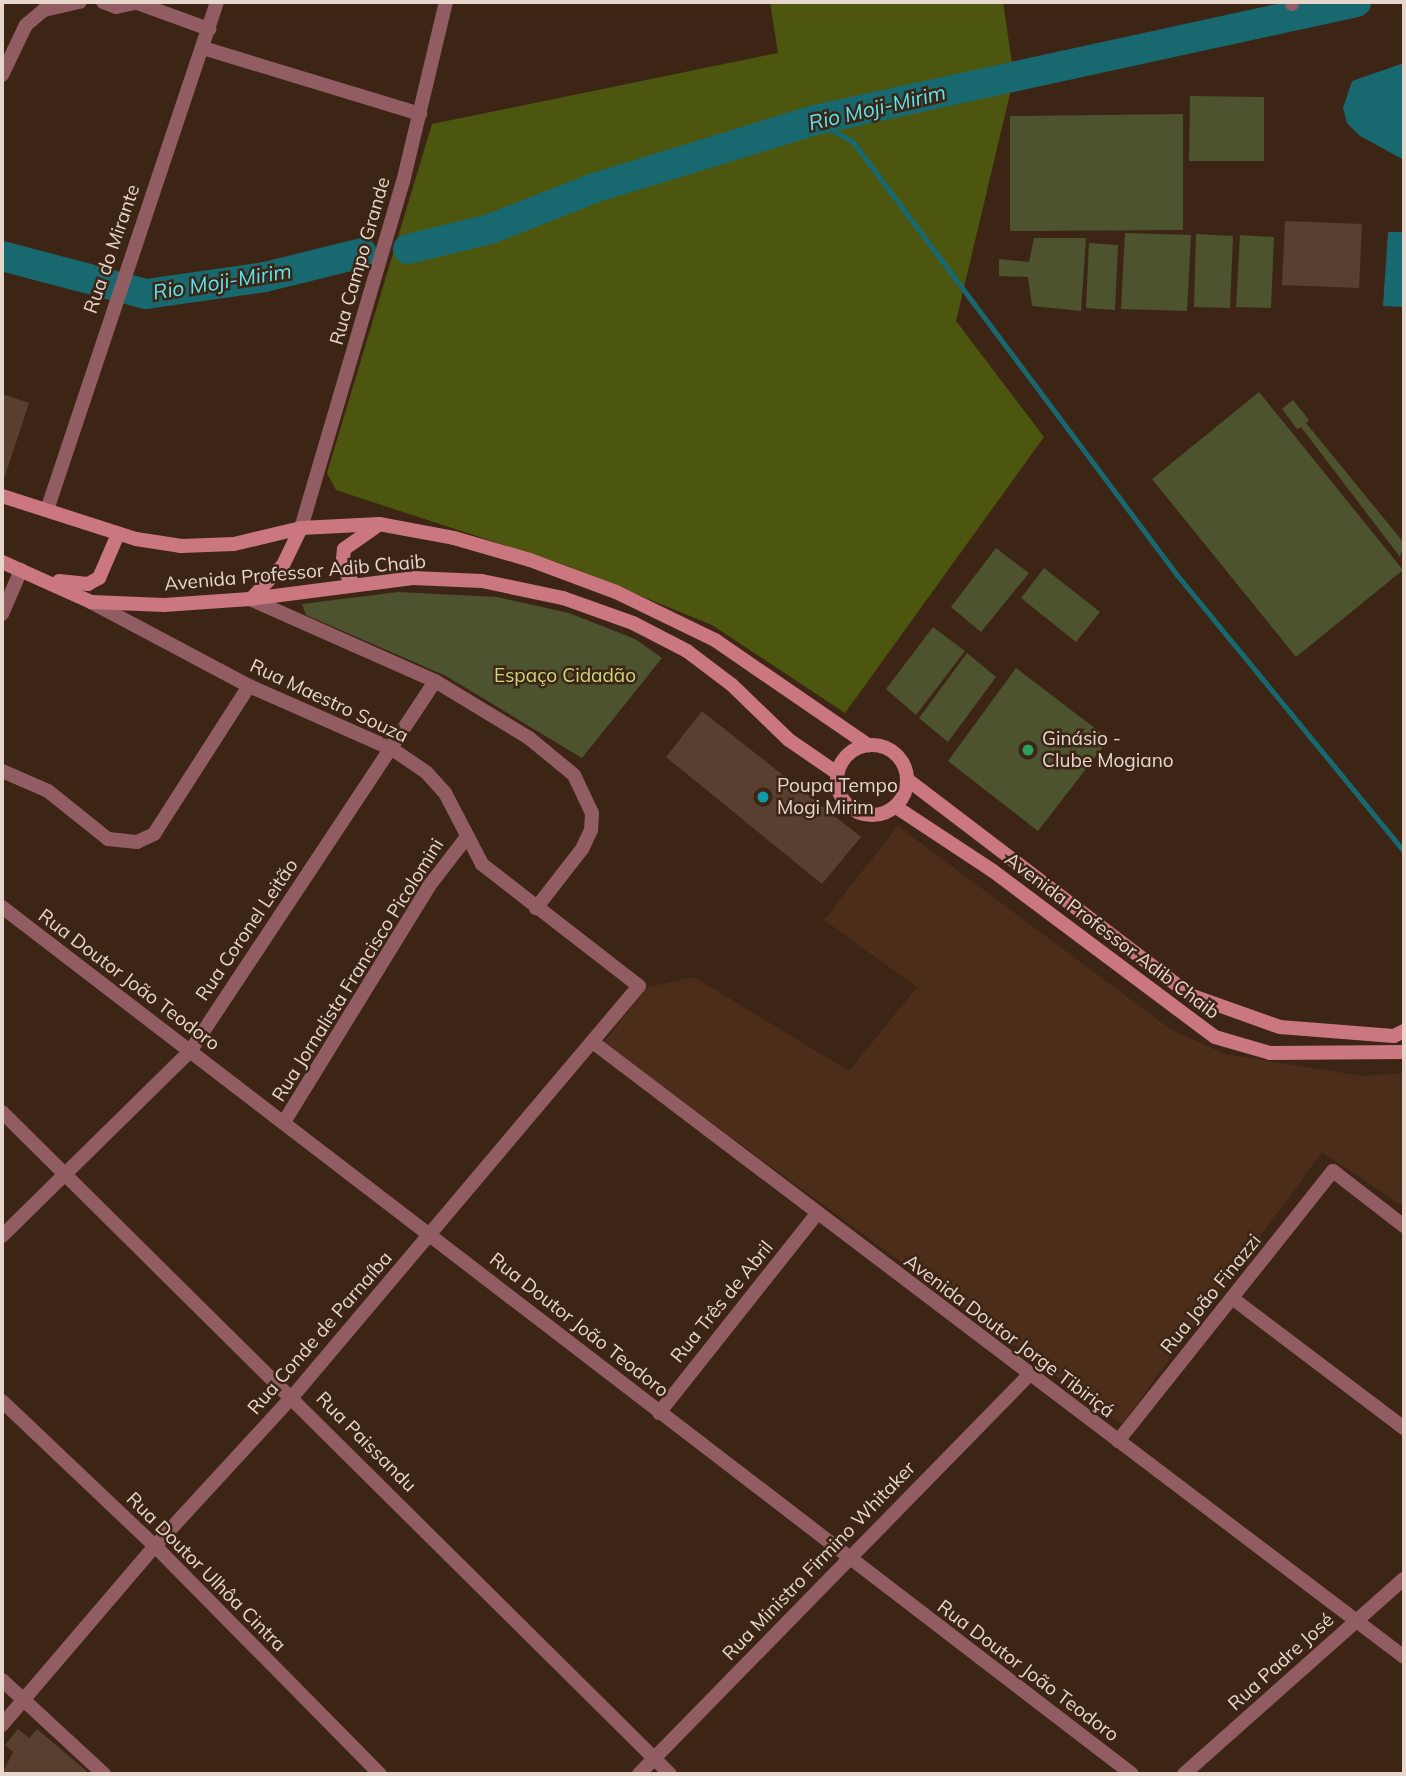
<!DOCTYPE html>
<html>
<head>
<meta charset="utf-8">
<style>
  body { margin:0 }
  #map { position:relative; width:1406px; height:1776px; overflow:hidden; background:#3d2516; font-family:Mulish,sans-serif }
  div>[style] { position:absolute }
  .built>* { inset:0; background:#4c2d1a }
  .green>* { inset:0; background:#4c532e }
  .forest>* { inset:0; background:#4d560f }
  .water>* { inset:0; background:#18686f }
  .stream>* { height:5px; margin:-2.5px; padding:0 2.5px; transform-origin:2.5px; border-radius:2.5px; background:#18686f }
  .river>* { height:30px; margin:-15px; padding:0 15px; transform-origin:15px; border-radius:15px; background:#18686f }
  .building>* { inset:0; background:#593f2f }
  .minor>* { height:14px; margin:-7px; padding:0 7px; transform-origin:7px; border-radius:7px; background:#915d62 }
  .tertiary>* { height:14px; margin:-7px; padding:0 7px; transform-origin:7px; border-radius:7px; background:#915d62 }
  .secondary>* { height:14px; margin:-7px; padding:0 7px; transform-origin:7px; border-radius:7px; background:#ca7780 }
  .secondary>.ring { margin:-7px; padding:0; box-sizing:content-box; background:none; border:14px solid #ca7780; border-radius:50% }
  .dots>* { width:19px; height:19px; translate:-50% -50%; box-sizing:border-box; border:4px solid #3d2516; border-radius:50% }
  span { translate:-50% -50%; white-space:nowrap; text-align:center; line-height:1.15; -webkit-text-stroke:5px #3d2516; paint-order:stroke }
  .street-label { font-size:19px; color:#e6d6cc }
  .park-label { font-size:19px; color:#c9d97a }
  .poi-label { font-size:19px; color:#e6d6cc }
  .left { translate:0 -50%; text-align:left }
  .water-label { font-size:21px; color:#56e5f2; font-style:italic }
  .frame { position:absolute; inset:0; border:4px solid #e6d6cc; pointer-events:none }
</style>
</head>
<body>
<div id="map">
  <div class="built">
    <i style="clip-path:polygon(898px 826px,1170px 1029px,1225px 1054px,1362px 1076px,1404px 1073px,1404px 1207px,1322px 1152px,1122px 1424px,603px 1043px,648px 987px,694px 977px,849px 1071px,917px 987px,824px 920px)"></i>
  </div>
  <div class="green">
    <i style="clip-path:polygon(1190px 96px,1264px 97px,1264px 161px,1189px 161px)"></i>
    <i style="clip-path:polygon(1183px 114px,1183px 230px,1010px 231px,1010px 116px)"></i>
    <i style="clip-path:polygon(1125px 233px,1191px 235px,1187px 311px,1121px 309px)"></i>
    <i style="clip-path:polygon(1196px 234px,1233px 236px,1230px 308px,1194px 307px)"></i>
    <i style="clip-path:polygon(1240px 235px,1274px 237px,1271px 308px,1236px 307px)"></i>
    <i style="clip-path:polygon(1034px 238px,1086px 238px,1081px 311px,1032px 306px,1028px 277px,999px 276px,999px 259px,1029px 262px)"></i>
    <i style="clip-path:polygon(1089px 243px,1118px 245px,1115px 310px,1086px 308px)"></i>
    <i style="clip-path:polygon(1259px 392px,1403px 570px,1296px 657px,1152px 479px)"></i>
    <i style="clip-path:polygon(1293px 400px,1309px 420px,1306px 423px,1404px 543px,1400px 557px,1301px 427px,1297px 429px,1282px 409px)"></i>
    <i style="clip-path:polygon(996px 548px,1029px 573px,981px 632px,951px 607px)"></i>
    <i style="clip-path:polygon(1044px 568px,1100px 612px,1076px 642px,1021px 598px)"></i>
    <i style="clip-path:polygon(398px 592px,497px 597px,569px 613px,635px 639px,662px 658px,582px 758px,446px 676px,306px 615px,302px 604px)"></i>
    <i style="clip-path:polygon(933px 627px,965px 651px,916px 715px,886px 689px)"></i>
    <i style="clip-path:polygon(967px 653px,996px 677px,948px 742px,919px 718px)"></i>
    <i style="clip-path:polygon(1016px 668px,1109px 739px,1038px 831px,948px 761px)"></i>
  </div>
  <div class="forest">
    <i style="clip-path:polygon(770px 2px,1003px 2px,1014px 77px,956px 321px,1044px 437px,845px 713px,712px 625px,565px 565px,336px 490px,327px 473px,432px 124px,778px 53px)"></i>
  </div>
  <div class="water">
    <i style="clip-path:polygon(1404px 63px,1404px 160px,1360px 136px,1347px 123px,1343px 108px,1352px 81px)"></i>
    <i style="clip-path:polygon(1388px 232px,1404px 232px,1404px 307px,1383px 306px)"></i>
  </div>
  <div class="stream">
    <i style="left:815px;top:120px;width:44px;rotate:30.1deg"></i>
    <i style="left:853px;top:142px;width:541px;rotate:53.19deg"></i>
    <i style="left:1177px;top:575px;width:357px;rotate:50.6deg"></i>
  </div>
  <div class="river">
    <i style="left:408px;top:249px;width:84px;rotate:-13.7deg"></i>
    <i style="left:490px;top:229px;width:112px;rotate:-21.5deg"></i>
    <i style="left:594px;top:188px;width:231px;rotate:-17.1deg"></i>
    <i style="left:815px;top:120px;width:554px;rotate:-12.3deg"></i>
    <i style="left:2px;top:256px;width:149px;rotate:14.8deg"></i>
    <i style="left:146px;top:294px;width:120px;rotate:-8.1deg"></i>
    <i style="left:265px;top:277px;width:100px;rotate:-13.9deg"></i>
  </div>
  <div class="building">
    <i style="clip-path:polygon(1285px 221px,1362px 224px,1359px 288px,1282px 285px)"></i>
    <i style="clip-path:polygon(2px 394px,29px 403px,4px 479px,2px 478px)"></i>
    <i style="clip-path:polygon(702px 711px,861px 837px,822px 884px,666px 757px)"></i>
    <i style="clip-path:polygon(18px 1729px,29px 1738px,37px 1729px,90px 1774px,2px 1774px,13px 1752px,5px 1745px)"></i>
  </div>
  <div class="minor">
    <i style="left:103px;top:2px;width:14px;rotate:21deg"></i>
    <i style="left:116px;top:7px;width:24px;rotate:-12deg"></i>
    <i style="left:1292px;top:2px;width:2px;rotate:90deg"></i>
    <i style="left:137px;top:3px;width:77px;rotate:19.9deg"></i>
    <i style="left:203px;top:48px;width:227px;rotate:16.9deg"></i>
    <i style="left:2px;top:75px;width:55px;rotate:-64.4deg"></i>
    <i style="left:26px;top:25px;width:23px;rotate:-40deg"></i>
    <i style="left:44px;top:10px;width:37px;rotate:-13deg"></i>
    <i style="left:250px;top:599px;width:202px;rotate:23.9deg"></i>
    <i style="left:435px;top:681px;width:110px;rotate:31.2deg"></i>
    <i style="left:529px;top:738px;width:58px;rotate:39.4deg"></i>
    <i style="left:574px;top:775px;width:42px;rotate:64.7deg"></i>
    <i style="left:592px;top:813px;width:17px;rotate:93deg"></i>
    <i style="left:591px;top:830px;width:21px;rotate:115deg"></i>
    <i style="left:582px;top:849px;width:75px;rotate:127.9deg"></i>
    <i style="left:2px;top:771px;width:50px;rotate:23.5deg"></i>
    <i style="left:48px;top:791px;width:77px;rotate:38.7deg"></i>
    <i style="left:108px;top:839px;width:29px;rotate:6deg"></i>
    <i style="left:137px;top:842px;width:19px;rotate:-25deg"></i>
    <i style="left:154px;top:834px;width:176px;rotate:-57.3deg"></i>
    <i style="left:2px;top:1112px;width:940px;rotate:44.74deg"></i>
    <i style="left:284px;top:1122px;width:277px;rotate:-58.4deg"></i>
    <i style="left:429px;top:886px;width:61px;rotate:-52.4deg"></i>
    <i style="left:2px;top:1236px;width:265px;rotate:-44.5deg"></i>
    <i style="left:191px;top:1050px;width:442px;rotate:-56.5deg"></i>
    <i style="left:1232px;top:1298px;width:216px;rotate:37.1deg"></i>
    <i style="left:659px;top:1413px;width:253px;rotate:-51.6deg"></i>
    <i style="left:1118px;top:1441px;width:345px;rotate:-51.5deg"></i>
    <i style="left:1333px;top:1171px;width:90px;rotate:37.8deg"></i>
    <i style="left:639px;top:1774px;width:557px;rotate:-45.66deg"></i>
  </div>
  <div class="tertiary">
    <i style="left:47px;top:510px;width:536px;rotate:-71.5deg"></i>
    <i style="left:301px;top:528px;width:361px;rotate:-73.6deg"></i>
    <i style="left:403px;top:182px;width:185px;rotate:-76.6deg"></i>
    <i style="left:2px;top:614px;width:48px;rotate:-66.6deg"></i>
    <i style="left:2px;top:907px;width:1424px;rotate:37.5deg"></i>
    <i style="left:594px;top:1043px;width:1016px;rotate:37.16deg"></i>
    <i style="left:2px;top:1401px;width:211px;rotate:43.5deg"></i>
    <i style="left:155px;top:1546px;width:320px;rotate:45.4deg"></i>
    <i style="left:2px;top:1680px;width:139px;rotate:42.7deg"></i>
    <i style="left:2px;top:1725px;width:235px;rotate:-49.5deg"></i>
    <i style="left:155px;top:1546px;width:204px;rotate:-47.4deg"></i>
    <i style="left:293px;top:1396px;width:536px;rotate:-49.84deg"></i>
    <i style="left:639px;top:986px;width:199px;rotate:-142.2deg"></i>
    <i style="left:482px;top:864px;width:80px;rotate:-117.5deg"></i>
    <i style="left:445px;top:793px;width:28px;rotate:-132deg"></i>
    <i style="left:426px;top:772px;width:41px;rotate:-145.9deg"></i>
    <i style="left:392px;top:749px;width:156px;rotate:-156.2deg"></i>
    <i style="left:249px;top:686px;width:179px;rotate:-152deg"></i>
    <i style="left:1184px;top:1774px;width:294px;rotate:-41.6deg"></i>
  </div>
  <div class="secondary">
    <i style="left:2px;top:496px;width:141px;rotate:17.8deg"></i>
    <i style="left:136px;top:539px;width:46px;rotate:8.8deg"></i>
    <i style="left:181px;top:546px;width:53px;rotate:-2.2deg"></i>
    <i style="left:234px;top:544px;width:69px;rotate:-13.4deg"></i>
    <i style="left:301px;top:528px;width:78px;rotate:-2.9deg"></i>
    <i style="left:379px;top:524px;width:76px;rotate:10.6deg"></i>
    <i style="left:454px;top:538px;width:79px;rotate:16.1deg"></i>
    <i style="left:530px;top:560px;width:92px;rotate:20.4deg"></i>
    <i style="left:616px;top:592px;width:110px;rotate:25.9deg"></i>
    <i style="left:715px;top:640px;width:186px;rotate:34.5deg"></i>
    <i style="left:2px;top:562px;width:98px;rotate:24.2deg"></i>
    <i style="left:91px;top:602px;width:73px;rotate:2.4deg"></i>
    <i style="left:164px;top:605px;width:86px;rotate:-4deg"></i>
    <i style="left:250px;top:599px;width:164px;rotate:-7.3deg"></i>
    <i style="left:413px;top:578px;width:69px;rotate:2.5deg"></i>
    <i style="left:482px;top:581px;width:83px;rotate:11.9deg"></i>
    <i style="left:563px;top:598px;width:74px;rotate:19.7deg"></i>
    <i style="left:633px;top:623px;width:61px;rotate:27.4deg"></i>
    <i style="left:687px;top:651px;width:56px;rotate:37.1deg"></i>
    <i style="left:732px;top:685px;width:79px;rotate:44deg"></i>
    <i style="left:789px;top:740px;width:58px;rotate:34.5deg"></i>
    <i style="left:59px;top:581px;width:29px;rotate:6deg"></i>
    <i style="left:88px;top:584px;width:13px;rotate:-29deg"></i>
    <i style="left:99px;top:578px;width:48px;rotate:-66.6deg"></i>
    <i style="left:353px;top:583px;width:19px;rotate:-126deg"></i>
    <i style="left:342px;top:568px;width:19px;rotate:-84deg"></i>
    <i style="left:344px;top:549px;width:38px;rotate:-35deg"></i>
    <i style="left:251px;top:599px;width:47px;rotate:-46.7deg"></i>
    <i style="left:283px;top:565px;width:41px;rotate:-64.1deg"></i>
    <i class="ring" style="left:837px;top:745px;width:56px;height:56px"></i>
    <i style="left:908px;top:780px;width:355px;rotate:37.3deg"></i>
    <i style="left:1190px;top:995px;width:96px;rotate:19.6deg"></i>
    <i style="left:1280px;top:1027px;width:114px;rotate:4.5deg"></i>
    <i style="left:1394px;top:1036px;width:11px;rotate:-27deg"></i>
    <i style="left:896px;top:807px;width:116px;rotate:33.4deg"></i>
    <i style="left:993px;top:871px;width:277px;rotate:36.8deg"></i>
    <i style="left:1215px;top:1037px;width:57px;rotate:16.2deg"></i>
    <i style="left:1270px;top:1053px;width:134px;rotate:-0.4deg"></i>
  </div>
  <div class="dots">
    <i style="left:1028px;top:750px;background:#2e9e5b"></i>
    <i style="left:763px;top:797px;background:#0f9aa8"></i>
  </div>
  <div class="street-label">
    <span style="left:112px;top:249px;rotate:-71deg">Rua do Mirante</span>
    <span style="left:360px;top:261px;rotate:-74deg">Rua Campo Grande</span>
    <span style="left:295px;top:573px;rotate:-5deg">Avenida Professor Adib Chaib</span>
    <span style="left:329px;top:701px;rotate:25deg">Rua Maestro Souza</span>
    <span style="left:247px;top:930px;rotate:-56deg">Rua Coronel Leitão</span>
    <span style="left:1112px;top:936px;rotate:37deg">Avenida Professor Adib Chaib</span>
    <span style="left:358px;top:970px;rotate:-58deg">Rua Jornalista Francisco Picolomini</span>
    <span style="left:129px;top:980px;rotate:37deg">Rua Doutor João Teodoro</span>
    <span style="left:1211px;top:1294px;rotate:-51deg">Rua João Finazzi</span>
    <span style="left:722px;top:1302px;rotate:-51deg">Rua Três de Abril</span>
    <span style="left:579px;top:1325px;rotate:38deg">Rua Doutor João Teodoro</span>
    <span style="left:320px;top:1333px;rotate:-49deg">Rua Conde de Parnaíba</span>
    <span style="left:1009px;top:1336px;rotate:37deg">Avenida Doutor Jorge Tibiriçá</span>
    <span style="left:366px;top:1442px;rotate:45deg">Rua Paissandu</span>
    <span style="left:819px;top:1561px;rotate:-46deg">Rua Ministro Firmino Whitaker</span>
    <span style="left:206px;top:1572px;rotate:45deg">Rua Doutor Ulhôa Cintra</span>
    <span style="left:1281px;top:1662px;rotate:-42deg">Rua Padre José</span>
    <span style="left:1028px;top:1671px;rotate:37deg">Rua Doutor João Teodoro</span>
  </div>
  <div class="park-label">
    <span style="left:565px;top:676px">Espaço Cidadão</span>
  </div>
  <div class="poi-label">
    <span class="left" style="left:1042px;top:750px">Ginásio -<br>Clube Mogiano</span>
    <span class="left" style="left:777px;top:797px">Poupa Tempo<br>Mogi Mirim</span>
  </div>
  <div class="water-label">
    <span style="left:877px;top:107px;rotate:-13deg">Rio Moji-Mirim</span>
    <span style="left:222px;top:281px;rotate:-9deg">Rio Moji-Mirim</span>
  </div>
  <div class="frame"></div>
</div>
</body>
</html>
